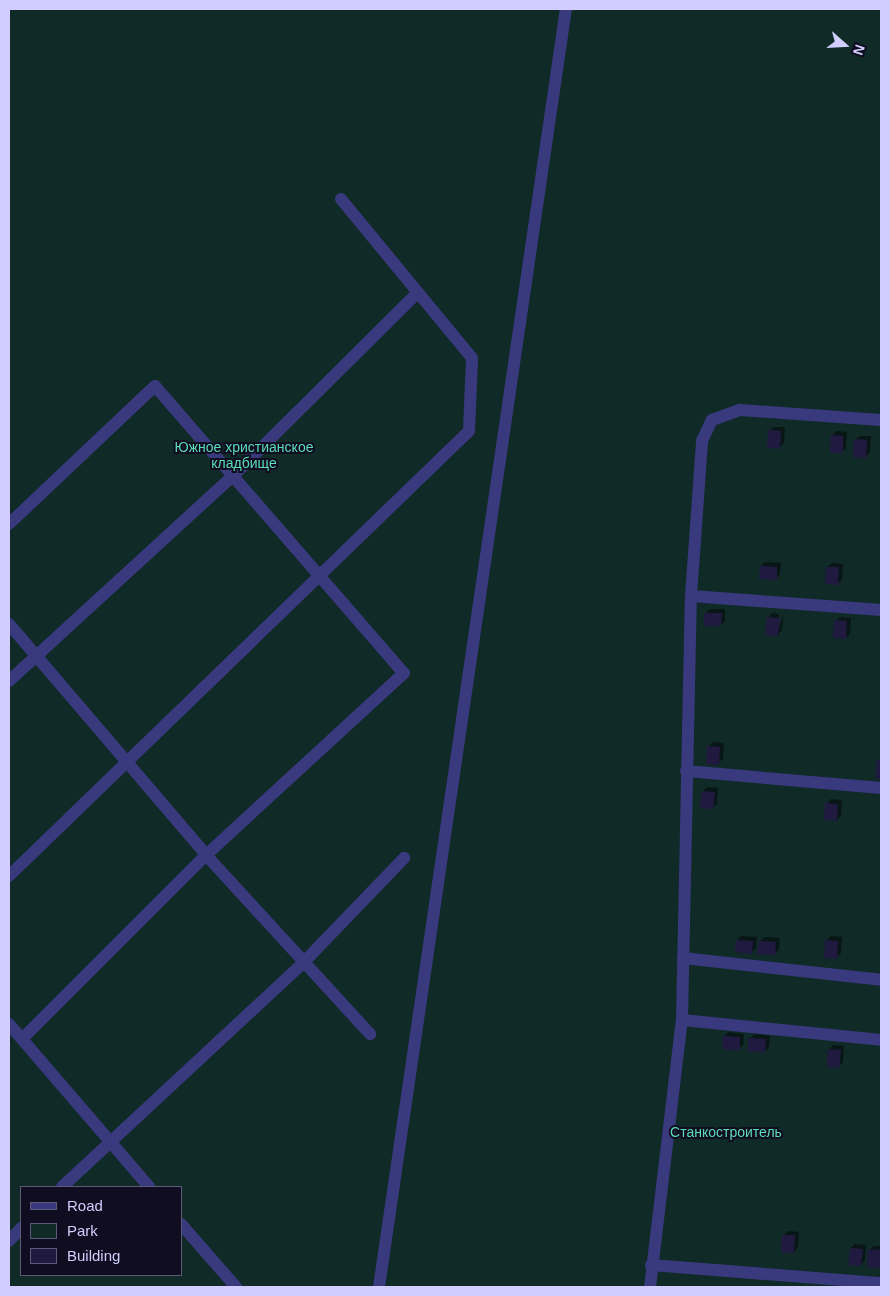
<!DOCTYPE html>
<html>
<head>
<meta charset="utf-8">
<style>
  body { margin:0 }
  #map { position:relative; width:890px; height:1296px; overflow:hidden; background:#100d20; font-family:Arial,sans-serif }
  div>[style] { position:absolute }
  .green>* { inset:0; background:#102a28 }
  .shadow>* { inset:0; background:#0007 }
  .building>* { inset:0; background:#201a41 }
  .minor>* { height:12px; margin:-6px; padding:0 6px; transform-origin:6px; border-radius:6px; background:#39397e }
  span { translate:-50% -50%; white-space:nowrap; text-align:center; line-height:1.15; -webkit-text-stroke:4px #100d20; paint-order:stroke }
  .park-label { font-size:14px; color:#5bdcb8 }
  .frame { position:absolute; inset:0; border:10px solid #d1cdfe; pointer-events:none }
  .legend { position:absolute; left:20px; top:1186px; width:162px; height:90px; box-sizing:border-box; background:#100d20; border:1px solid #5d5a79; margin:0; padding:6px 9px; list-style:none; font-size:15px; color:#d1cdfe }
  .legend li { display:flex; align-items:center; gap:10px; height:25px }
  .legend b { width:25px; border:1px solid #5d5a79 }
  .north { position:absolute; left:820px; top:20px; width:50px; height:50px; -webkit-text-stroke:4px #100d20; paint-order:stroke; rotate:109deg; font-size:14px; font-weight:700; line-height:20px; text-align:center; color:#d1cdfe }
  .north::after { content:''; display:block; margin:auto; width:18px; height:22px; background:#d1cdfe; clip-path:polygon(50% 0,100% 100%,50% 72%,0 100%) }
</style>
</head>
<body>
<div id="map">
  <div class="green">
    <i style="clip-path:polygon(evenodd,9px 9px,881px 9px,881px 1287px,9px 1287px,9px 9px,21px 1187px,181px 1187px,181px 1275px,21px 1275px,21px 1187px)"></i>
  </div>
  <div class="shadow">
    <i style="clip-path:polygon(774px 427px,785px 427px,784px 443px,780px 447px,769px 431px)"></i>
    <i style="clip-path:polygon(836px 431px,847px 432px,846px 448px,842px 452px,832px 436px)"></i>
    <i style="clip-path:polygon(860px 436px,871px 436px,870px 452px,866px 457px,855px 440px)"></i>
    <i style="clip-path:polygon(765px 562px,781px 563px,780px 574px,776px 579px,761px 566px)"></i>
    <i style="clip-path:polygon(832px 563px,843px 564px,842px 580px,837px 584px,827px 567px)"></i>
    <i style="clip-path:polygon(710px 609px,725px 609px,725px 621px,721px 625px,705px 614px)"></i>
    <i style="clip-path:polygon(772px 613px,779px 614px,777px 632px,784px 614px,782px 630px,778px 635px,768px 618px)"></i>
    <i style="clip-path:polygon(840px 617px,851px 618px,850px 634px,846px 638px,836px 621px)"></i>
    <i style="clip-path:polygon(713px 742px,724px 743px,723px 759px,718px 763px,709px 747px)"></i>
    <i style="clip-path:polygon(707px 787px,718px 788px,717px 804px,713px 808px,703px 791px)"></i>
    <i style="clip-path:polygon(831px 799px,842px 800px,841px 816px,837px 820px,827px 803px)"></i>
    <i style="clip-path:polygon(741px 936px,757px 937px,756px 948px,752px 952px,737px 940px)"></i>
    <i style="clip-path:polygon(831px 936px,842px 937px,841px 953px,837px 957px,826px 941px)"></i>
    <i style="clip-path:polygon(764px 937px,780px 938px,779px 950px,774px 954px,760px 941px)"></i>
    <i style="clip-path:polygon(728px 1032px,744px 1034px,743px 1045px,739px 1049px,724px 1037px)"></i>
    <i style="clip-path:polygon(754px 1034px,770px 1036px,769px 1047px,765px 1051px,750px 1039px)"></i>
    <i style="clip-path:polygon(833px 1045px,844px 1046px,843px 1062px,839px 1066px,829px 1050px)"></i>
    <i style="clip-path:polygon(788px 1231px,799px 1232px,798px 1247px,794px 1252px,784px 1235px)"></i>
    <i style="clip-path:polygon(855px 1244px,866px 1245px,865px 1260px,861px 1265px,851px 1248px)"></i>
    <i style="clip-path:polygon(874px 1246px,881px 1246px,879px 1267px,869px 1250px)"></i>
  </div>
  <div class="building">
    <i style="clip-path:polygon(768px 430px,781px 431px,780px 449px,767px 448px)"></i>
    <i style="clip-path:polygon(831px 435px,843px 436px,843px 453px,830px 453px)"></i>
    <i style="clip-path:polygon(854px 439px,867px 440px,866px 458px,853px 457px)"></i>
    <i style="clip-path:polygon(760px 566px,777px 567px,777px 580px,759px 579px)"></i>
    <i style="clip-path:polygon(826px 567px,839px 567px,838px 585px,825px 584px)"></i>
    <i style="clip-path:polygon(704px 613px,722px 613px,721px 626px,704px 626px)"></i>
    <i style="clip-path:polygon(767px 617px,780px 618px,778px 636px,765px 635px)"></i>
    <i style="clip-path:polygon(834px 620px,847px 621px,846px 639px,833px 638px)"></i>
    <i style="clip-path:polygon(707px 746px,720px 747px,719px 765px,706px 764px)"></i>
    <i style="clip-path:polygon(877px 760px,881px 761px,881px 779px,875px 778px)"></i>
    <i style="clip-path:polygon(702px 791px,715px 792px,713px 809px,700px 808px)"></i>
    <i style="clip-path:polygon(825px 803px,838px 804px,837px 821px,824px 820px)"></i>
    <i style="clip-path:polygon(736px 940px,753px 941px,752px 954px,735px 952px)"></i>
    <i style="clip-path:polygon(825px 940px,838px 941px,837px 959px,824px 958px)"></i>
    <i style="clip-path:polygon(759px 941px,776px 942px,775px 955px,757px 954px)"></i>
    <i style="clip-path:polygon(723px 1036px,740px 1037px,740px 1051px,722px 1049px)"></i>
    <i style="clip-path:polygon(748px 1038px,766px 1039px,765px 1052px,748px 1051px)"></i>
    <i style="clip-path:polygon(828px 1049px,841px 1050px,839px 1068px,827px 1067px)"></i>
    <i style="clip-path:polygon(782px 1235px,795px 1235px,794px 1253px,781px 1252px)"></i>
    <i style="clip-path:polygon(850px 1248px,863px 1249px,861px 1266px,848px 1265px)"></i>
    <i style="clip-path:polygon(868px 1249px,881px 1250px,880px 1268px,867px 1267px)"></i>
  </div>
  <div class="minor">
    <i style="left:9px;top:524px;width:201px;rotate:-43.4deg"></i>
    <i style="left:155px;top:386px;width:380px;rotate:49.1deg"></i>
    <i style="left:404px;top:673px;width:269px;rotate:137.4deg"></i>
    <i style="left:206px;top:855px;width:260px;rotate:135deg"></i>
    <i style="left:691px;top:596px;width:191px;rotate:4.2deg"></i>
    <i style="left:9px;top:624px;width:304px;rotate:49.5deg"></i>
    <i style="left:206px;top:855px;width:243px;rotate:47.5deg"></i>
    <i style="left:9px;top:681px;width:302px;rotate:-42.5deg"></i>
    <i style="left:232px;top:477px;width:260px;rotate:-44.8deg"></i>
    <i style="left:686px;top:771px;width:196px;rotate:5deg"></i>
    <i style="left:9px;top:876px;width:640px;rotate:-44.05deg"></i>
    <i style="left:469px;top:431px;width:73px;rotate:-87.6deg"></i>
    <i style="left:472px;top:358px;width:206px;rotate:-129.5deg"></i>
    <i style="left:683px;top:958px;width:199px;rotate:6.3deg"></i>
    <i style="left:682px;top:1020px;width:200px;rotate:5.7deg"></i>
    <i style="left:9px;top:1024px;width:215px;rotate:49.3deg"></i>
    <i style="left:62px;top:1187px;width:329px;rotate:-42.9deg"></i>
    <i style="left:303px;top:963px;width:146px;rotate:-46.1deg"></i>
    <i style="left:181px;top:1224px;width:84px;rotate:48.9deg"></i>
    <i style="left:9px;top:1241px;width:18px;rotate:-47deg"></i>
    <i style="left:651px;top:1265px;width:231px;rotate:4.5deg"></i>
    <i style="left:379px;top:1287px;width:1292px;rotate:-81.68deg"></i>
    <i style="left:650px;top:1287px;width:269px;rotate:-83.2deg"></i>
    <i style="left:682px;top:1020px;width:424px;rotate:-88.8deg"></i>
    <i style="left:691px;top:596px;width:155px;rotate:-85.9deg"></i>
    <i style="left:702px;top:441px;width:23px;rotate:-65deg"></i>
    <i style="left:712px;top:420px;width:30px;rotate:-20deg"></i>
    <i style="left:740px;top:410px;width:141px;rotate:4.1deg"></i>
  </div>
  <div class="park-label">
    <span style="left:244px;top:455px">Южное христианское<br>кладбище</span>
    <span style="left:726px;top:1132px">Станкостроитель</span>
  </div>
  <div class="frame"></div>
  <ul class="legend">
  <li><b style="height:6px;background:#39397e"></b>Road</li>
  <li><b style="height:14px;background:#102a28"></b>Park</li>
  <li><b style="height:14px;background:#201a41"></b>Building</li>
  </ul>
  <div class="north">N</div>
</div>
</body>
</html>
